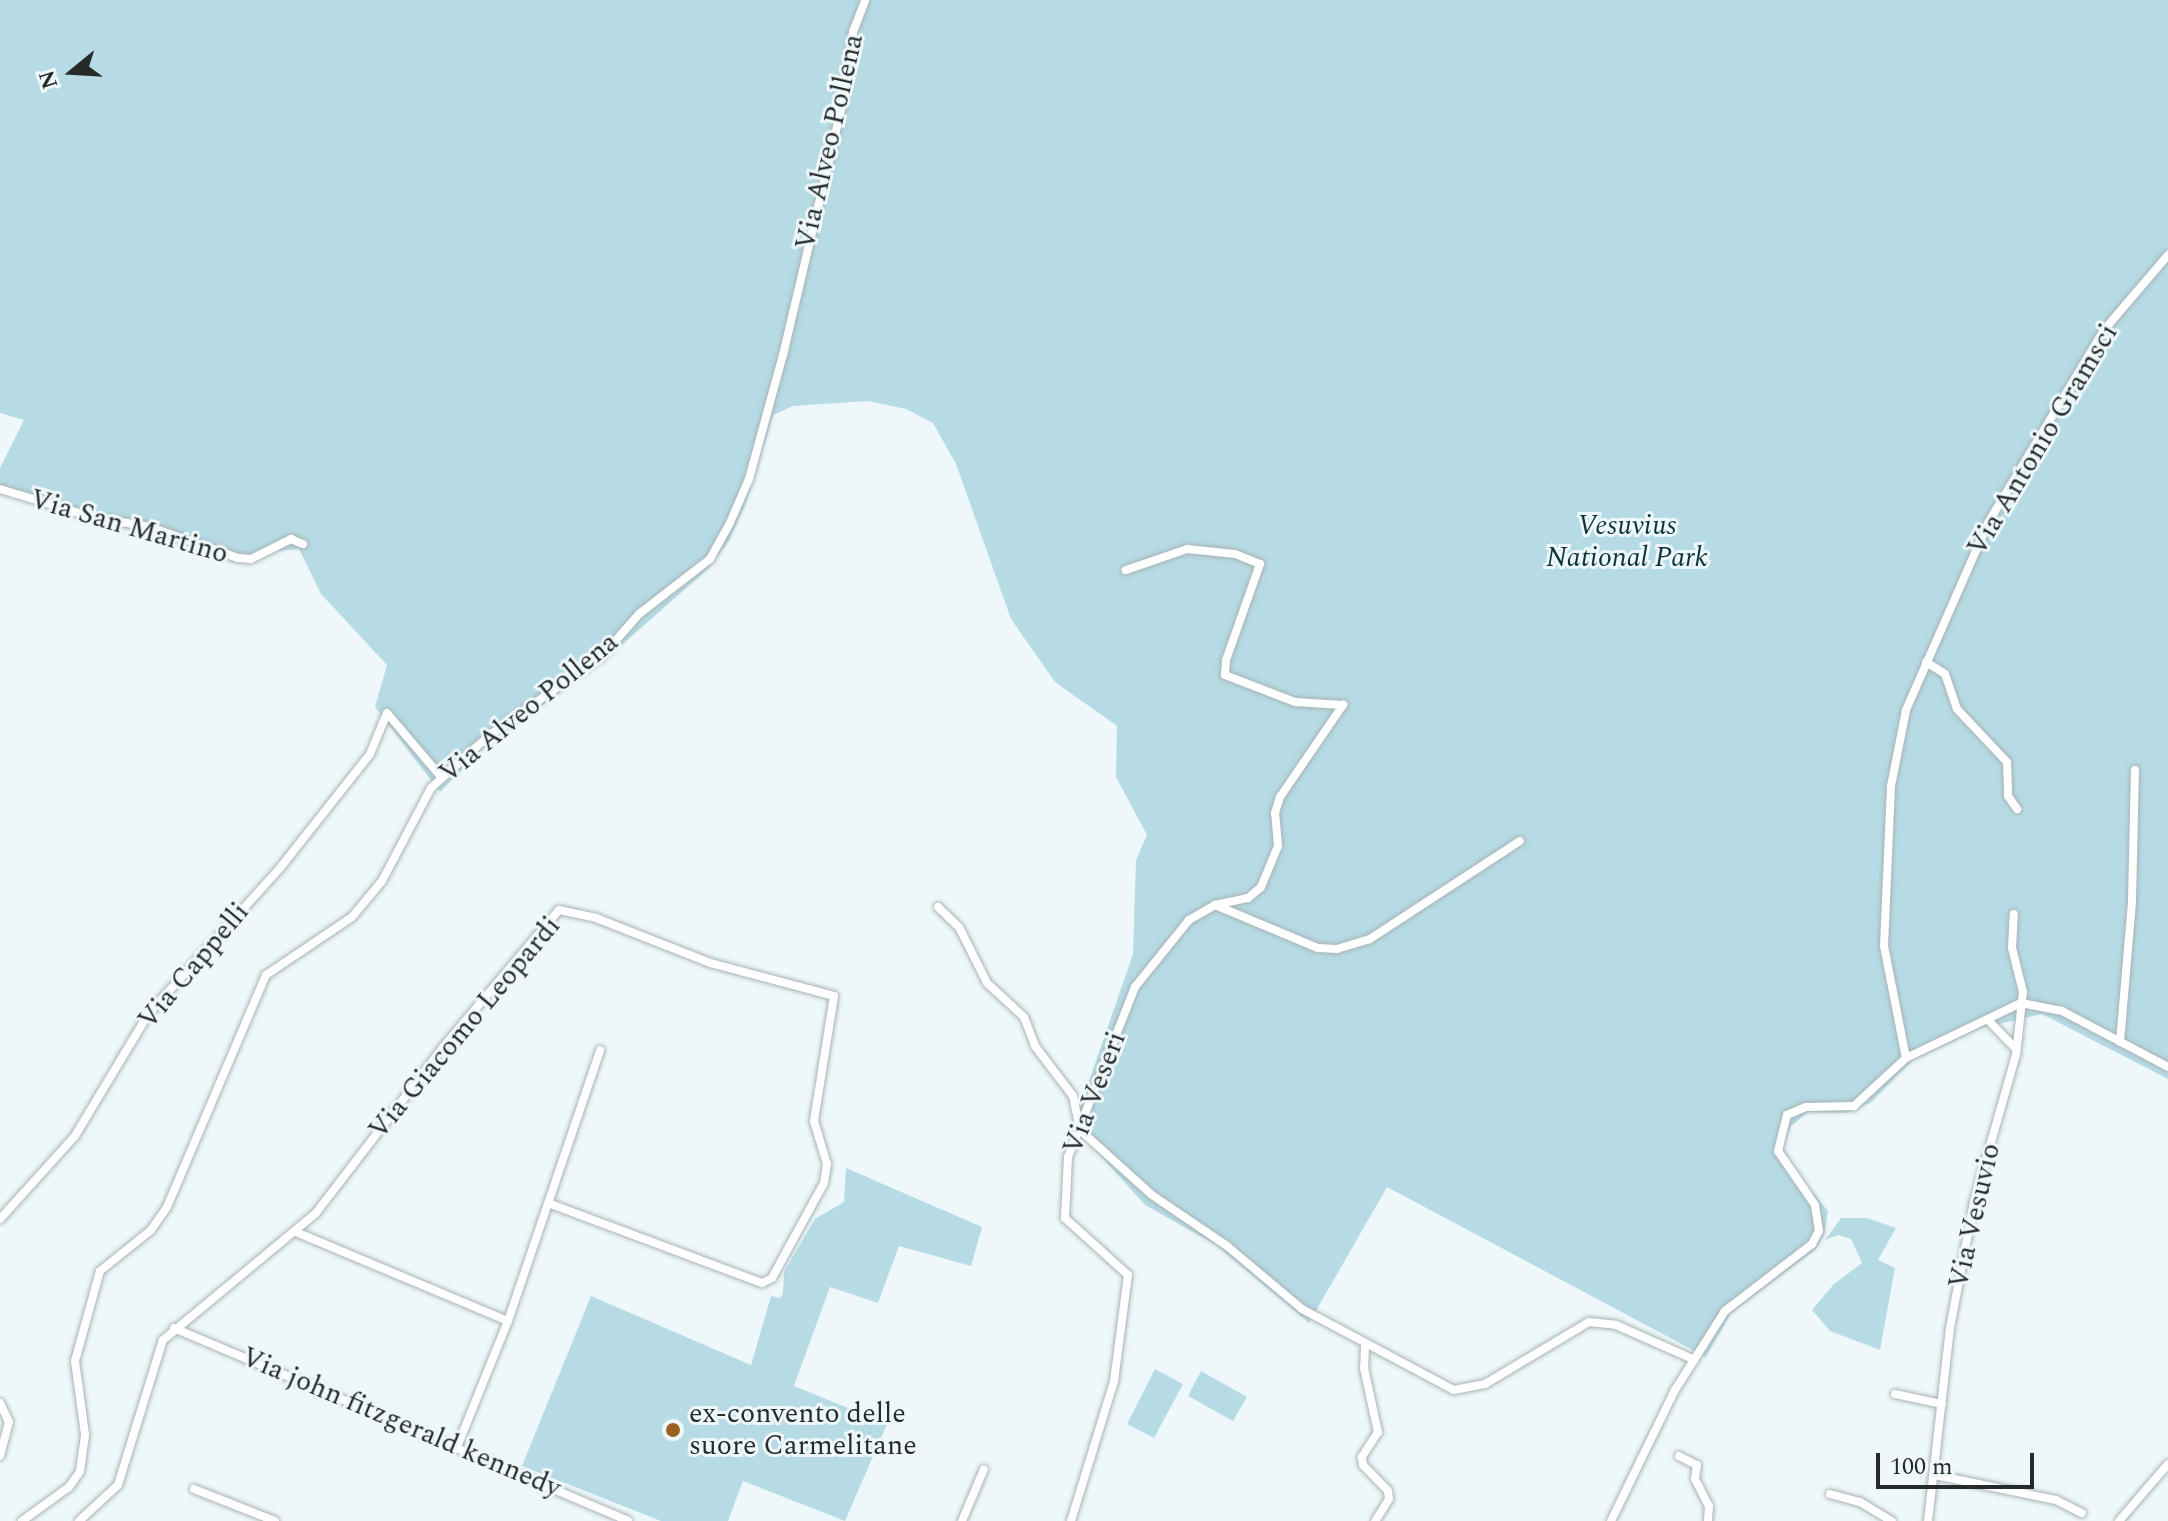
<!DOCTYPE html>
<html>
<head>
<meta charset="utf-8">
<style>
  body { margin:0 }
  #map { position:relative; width:2168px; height:1521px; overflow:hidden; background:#eef8fb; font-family:Spectral,serif }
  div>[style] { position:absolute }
  .green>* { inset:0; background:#b6dbe5 }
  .roads { filter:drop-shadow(0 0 2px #a9b3b5) drop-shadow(0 0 2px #a9b3b5) }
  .street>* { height:8px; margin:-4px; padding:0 4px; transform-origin:4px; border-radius:4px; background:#fff }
  .dots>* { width:22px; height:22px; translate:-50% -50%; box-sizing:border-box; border:4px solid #eef8fb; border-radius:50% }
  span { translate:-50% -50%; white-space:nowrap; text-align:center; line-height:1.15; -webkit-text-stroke:6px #eef8fb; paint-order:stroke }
  .street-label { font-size:28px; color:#262a2b }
  .park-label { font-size:28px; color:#0d333c; font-style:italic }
  .poi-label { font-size:28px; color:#262a2b }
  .left { translate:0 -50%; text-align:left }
  .north { position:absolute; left:32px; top:32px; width:80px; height:80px; -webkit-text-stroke:6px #eef8fb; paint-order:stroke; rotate:252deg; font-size:22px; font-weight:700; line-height:32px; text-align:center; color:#262a2b }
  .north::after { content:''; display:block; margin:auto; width:28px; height:36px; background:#262a2b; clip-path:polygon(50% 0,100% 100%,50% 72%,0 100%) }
  .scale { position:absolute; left:1876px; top:1453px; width:158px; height:36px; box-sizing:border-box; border:4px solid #262a2b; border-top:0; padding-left:10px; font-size:24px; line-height:28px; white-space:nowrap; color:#262a2b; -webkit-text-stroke:6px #eef8fb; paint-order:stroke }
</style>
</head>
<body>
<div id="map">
  <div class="green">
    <i style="clip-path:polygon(0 0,2168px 0,2168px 1079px,2042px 1014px,1981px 1028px,1913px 1060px,1870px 1103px,1846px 1113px,1808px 1112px,1790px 1127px,1783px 1148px,1795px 1172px,1828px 1211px,1824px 1235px,1815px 1250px,1731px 1313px,1706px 1357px,1387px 1187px,1309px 1323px,1216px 1245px,1145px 1205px,1097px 1152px,1078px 1113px,1133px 954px,1136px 860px,1147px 835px,1116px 777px,1117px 726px,1055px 682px,1011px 619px,956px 464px,933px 423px,906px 409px,868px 401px,793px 406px,773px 415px,746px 503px,729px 541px,708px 569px,608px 657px,480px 751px,440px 792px,375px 707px,387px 665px,321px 594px,299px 549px,275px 551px,248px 562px,0 493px,0 468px,24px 420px,0 413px)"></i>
    <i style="clip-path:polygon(846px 1168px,982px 1227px,971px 1266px,899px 1246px,878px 1303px,830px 1287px,794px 1386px,887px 1424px,845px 1521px,743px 1481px,728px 1521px,661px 1521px,522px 1466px,591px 1296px,751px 1365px,771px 1296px,780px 1298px,783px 1293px,784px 1272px,815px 1219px,844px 1202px)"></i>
    <i style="clip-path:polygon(1841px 1218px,1867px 1218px,1896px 1228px,1878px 1260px,1895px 1268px,1880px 1350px,1830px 1331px,1812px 1310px,1834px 1284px,1862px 1263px,1851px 1239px,1838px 1235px,1825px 1240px)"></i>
    <i style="clip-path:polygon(1155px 1369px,1183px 1384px,1154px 1438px,1127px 1424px)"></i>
    <i style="clip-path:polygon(1201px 1371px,1247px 1397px,1233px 1421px,1188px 1396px)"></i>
  </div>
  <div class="roads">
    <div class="street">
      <i style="left:0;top:489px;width:96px;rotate:16.9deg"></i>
      <i style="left:92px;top:517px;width:59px;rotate:9.8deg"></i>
      <i style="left:150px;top:527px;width:93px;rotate:19.4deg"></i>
      <i style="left:238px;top:558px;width:13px;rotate:4deg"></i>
      <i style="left:251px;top:559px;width:45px;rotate:-26.6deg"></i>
      <i style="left:291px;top:539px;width:13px;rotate:23deg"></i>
      <i style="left:1926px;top:662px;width:22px;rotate:32deg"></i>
      <i style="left:1945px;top:674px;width:37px;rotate:71deg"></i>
      <i style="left:1957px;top:709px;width:73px;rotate:46.7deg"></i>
      <i style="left:2007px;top:762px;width:34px;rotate:88deg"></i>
      <i style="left:2008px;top:796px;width:16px;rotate:55deg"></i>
      <i style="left:1215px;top:905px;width:112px;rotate:22.7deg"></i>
      <i style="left:1318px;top:948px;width:19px;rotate:3deg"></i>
      <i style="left:1337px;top:949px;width:34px;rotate:-17deg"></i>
      <i style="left:1370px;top:939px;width:179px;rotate:-33.2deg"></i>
      <i style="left:938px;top:907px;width:29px;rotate:44deg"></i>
      <i style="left:959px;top:927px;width:63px;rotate:63.4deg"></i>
      <i style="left:987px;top:983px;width:50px;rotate:42.6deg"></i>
      <i style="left:1024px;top:1017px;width:31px;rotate:69deg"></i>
      <i style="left:1035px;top:1046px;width:63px;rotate:52.8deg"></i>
      <i style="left:1073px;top:1096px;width:35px;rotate:78deg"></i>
      <i style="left:1080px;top:1130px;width:97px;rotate:42.1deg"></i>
      <i style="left:1152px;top:1195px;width:91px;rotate:34.2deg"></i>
      <i style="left:1227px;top:1246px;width:98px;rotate:40deg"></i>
      <i style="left:1302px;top:1309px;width:172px;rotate:28.1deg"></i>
      <i style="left:1454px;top:1390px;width:32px;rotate:-11deg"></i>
      <i style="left:1485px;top:1384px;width:121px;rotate:-30.8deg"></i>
      <i style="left:1589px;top:1322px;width:27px;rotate:6deg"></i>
      <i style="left:1616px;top:1325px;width:86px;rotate:23.9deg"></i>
      <i style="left:2021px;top:1003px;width:42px;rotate:11deg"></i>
      <i style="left:2062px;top:1011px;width:120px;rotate:27.8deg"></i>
      <i style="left:1988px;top:1020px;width:40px;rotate:46deg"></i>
      <i style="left:2120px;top:1042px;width:142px;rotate:-85.1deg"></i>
      <i style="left:2132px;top:901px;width:131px;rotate:-88.7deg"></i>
      <i style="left:1906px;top:1058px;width:114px;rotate:-101.1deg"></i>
      <i style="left:1884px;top:946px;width:160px;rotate:-87.5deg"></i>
      <i style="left:1891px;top:786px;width:77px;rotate:-78.8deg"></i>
      <i style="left:1906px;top:710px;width:204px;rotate:-66.3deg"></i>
      <i style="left:1988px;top:523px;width:225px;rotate:-59deg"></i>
      <i style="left:2104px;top:330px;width:99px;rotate:-49.5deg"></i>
      <i style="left:0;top:1219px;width:112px;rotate:-47.9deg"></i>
      <i style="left:75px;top:1136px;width:144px;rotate:-59deg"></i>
      <i style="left:149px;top:1013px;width:195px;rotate:-47.9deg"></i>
      <i style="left:280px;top:868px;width:145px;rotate:-51.7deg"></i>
      <i style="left:370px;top:754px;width:44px;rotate:-67.5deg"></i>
      <i style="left:387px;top:713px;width:85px;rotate:49.8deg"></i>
      <i style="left:296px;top:1232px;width:230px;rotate:22.8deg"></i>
      <i style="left:174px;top:1328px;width:493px;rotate:23deg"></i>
      <i style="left:1365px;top:1345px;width:23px;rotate:92deg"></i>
      <i style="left:1364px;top:1368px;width:66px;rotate:77.7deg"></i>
      <i style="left:1378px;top:1432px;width:30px;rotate:123deg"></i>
      <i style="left:1362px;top:1457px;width:8px;rotate:83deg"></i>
      <i style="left:1363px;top:1465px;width:36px;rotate:46deg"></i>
      <i style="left:1388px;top:1491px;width:8px;rotate:83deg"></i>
      <i style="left:1389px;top:1499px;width:26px;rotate:122deg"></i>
      <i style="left:1895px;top:1394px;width:48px;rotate:12deg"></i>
      <i style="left:0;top:1403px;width:21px;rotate:65deg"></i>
      <i style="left:9px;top:1422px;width:35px;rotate:105deg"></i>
      <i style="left:457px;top:1447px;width:136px;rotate:-68deg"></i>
      <i style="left:508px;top:1321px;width:286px;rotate:-71.2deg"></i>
      <i style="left:1679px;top:1456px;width:20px;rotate:27deg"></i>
      <i style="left:1697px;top:1465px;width:14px;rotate:98deg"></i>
      <i style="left:1695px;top:1479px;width:30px;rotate:63deg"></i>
      <i style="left:1709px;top:1506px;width:15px;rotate:94deg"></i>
      <i style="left:1935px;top:1475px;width:124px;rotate:11.7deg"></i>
      <i style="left:2056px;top:1500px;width:29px;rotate:27deg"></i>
      <i style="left:194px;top:1489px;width:87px;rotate:21.6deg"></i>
      <i style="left:1830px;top:1494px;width:31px;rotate:15deg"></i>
      <i style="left:1860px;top:1502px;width:37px;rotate:31deg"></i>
      <i style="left:22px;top:1521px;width:58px;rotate:-35.9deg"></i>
      <i style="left:69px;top:1487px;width:19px;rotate:-55deg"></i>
      <i style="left:80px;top:1471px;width:37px;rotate:-82deg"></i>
      <i style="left:85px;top:1434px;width:74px;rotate:-97.8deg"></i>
      <i style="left:75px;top:1361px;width:93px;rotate:-74.5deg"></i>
      <i style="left:100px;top:1271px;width:65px;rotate:-38.8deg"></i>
      <i style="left:151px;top:1230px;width:28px;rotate:-55deg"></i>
      <i style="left:167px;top:1207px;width:252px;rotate:-66.9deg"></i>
      <i style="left:266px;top:975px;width:104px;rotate:-34deg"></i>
      <i style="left:352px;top:917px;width:47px;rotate:-50.2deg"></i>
      <i style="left:382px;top:881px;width:105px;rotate:-62.2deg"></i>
      <i style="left:431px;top:788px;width:81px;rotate:-42deg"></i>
      <i style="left:491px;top:734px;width:136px;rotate:-35.1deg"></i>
      <i style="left:602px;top:656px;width:56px;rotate:-48.6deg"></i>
      <i style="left:639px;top:614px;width:90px;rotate:-37.8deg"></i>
      <i style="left:710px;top:559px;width:39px;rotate:-61deg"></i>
      <i style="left:729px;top:525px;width:50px;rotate:-66.5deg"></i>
      <i style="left:749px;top:479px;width:129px;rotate:-74.7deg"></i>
      <i style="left:783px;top:355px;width:265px;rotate:-76.7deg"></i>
      <i style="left:844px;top:97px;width:66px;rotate:-82.1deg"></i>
      <i style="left:853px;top:32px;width:34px;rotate:-69deg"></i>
      <i style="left:79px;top:1521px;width:53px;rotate:-42.7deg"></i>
      <i style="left:118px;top:1485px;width:152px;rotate:-72.8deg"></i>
      <i style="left:163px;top:1340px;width:199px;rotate:-39.7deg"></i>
      <i style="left:316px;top:1213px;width:210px;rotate:-52.5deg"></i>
      <i style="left:444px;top:1046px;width:178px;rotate:-49.8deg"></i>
      <i style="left:559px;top:910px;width:38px;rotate:12deg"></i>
      <i style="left:596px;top:918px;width:123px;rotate:21.5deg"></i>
      <i style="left:710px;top:963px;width:128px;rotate:14.9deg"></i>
      <i style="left:834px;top:996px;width:127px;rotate:99.1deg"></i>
      <i style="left:814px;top:1121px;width:45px;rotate:73.2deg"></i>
      <i style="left:827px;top:1164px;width:19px;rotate:99deg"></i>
      <i style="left:824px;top:1183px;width:108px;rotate:118.7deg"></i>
      <i style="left:772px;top:1278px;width:11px;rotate:153deg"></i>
      <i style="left:762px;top:1283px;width:228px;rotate:-159.5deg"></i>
      <i style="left:962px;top:1521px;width:56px;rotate:-67.1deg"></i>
      <i style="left:1071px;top:1521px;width:146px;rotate:-72.9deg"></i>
      <i style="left:1114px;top:1381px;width:107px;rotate:-82.5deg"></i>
      <i style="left:1128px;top:1275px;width:85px;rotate:-137.9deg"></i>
      <i style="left:1065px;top:1218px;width:61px;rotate:-87.2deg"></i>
      <i style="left:1068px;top:1157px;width:183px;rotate:-68.5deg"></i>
      <i style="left:1135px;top:987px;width:86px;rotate:-51.1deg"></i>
      <i style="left:1189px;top:920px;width:30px;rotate:-30deg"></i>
      <i style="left:1215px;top:905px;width:34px;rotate:-12deg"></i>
      <i style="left:1248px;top:898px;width:17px;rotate:-40deg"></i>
      <i style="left:1261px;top:887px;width:44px;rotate:-67.5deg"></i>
      <i style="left:1278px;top:846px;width:33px;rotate:-95deg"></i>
      <i style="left:1275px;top:813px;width:17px;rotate:-73deg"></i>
      <i style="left:1280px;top:797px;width:112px;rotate:-55.6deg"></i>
      <i style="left:1343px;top:705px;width:48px;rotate:-176.4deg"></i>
      <i style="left:1295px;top:702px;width:75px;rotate:-158.9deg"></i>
      <i style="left:1225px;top:675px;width:15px;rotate:-86deg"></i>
      <i style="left:1226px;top:660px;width:102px;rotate:-70.5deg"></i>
      <i style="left:1260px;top:564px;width:27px;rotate:-158deg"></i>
      <i style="left:1235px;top:554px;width:48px;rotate:-174.1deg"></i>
      <i style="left:1187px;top:549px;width:65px;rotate:161deg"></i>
      <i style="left:1611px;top:1521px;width:146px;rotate:-64deg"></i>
      <i style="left:1675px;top:1390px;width:93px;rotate:-57.7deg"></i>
      <i style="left:1725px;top:1311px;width:110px;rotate:-37.6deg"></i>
      <i style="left:1812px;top:1244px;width:15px;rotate:-62deg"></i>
      <i style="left:1819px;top:1231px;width:26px;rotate:-99deg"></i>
      <i style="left:1815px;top:1205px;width:65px;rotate:-124.4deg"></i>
      <i style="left:1778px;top:1151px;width:37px;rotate:-76deg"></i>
      <i style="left:1787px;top:1115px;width:21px;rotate:-23deg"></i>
      <i style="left:1806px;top:1107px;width:48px;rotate:-1.2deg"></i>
      <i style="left:1854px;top:1106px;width:71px;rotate:-42.7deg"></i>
      <i style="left:1906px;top:1058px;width:127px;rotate:-25.6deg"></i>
      <i style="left:1928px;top:1521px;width:194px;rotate:-83.5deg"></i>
      <i style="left:1950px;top:1328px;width:128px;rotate:-79.2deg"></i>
      <i style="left:1974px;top:1202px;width:153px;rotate:-74.1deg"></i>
      <i style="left:2016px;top:1055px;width:63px;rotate:-83.7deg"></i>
      <i style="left:2023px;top:992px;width:45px;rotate:-104deg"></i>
      <i style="left:2012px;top:948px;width:34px;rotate:-87deg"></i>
      <i style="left:2119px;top:1521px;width:75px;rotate:-49.3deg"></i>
    </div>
  </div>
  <div class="dots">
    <i style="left:673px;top:1430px;background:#9a621e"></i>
  </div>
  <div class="street-label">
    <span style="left:830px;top:142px;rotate:-77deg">Via Alveo Pollena</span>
    <span style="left:2043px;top:440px;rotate:-59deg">Via Antonio Gramsci</span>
    <span style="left:129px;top:527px;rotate:16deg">Via San Martino</span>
    <span style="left:529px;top:708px;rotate:-39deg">Via Alveo Pollena</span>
    <span style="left:194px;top:966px;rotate:-50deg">Via Cappelli</span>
    <span style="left:465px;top:1028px;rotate:-50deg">Via Giacomo Leopardi</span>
    <span style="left:1095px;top:1093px;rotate:-69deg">Via Veseri</span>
    <span style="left:1975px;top:1216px;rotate:-77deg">Via Vesuvio</span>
    <span style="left:401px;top:1423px;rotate:23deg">Via john fitzgerald kennedy</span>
  </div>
  <div class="park-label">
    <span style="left:1627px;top:542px">Vesuvius<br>National Park</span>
  </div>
  <div class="poi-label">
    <span class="left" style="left:689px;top:1430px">ex-convento delle<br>suore Carmelitane</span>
  </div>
  <div class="north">N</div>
  <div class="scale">100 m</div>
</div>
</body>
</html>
